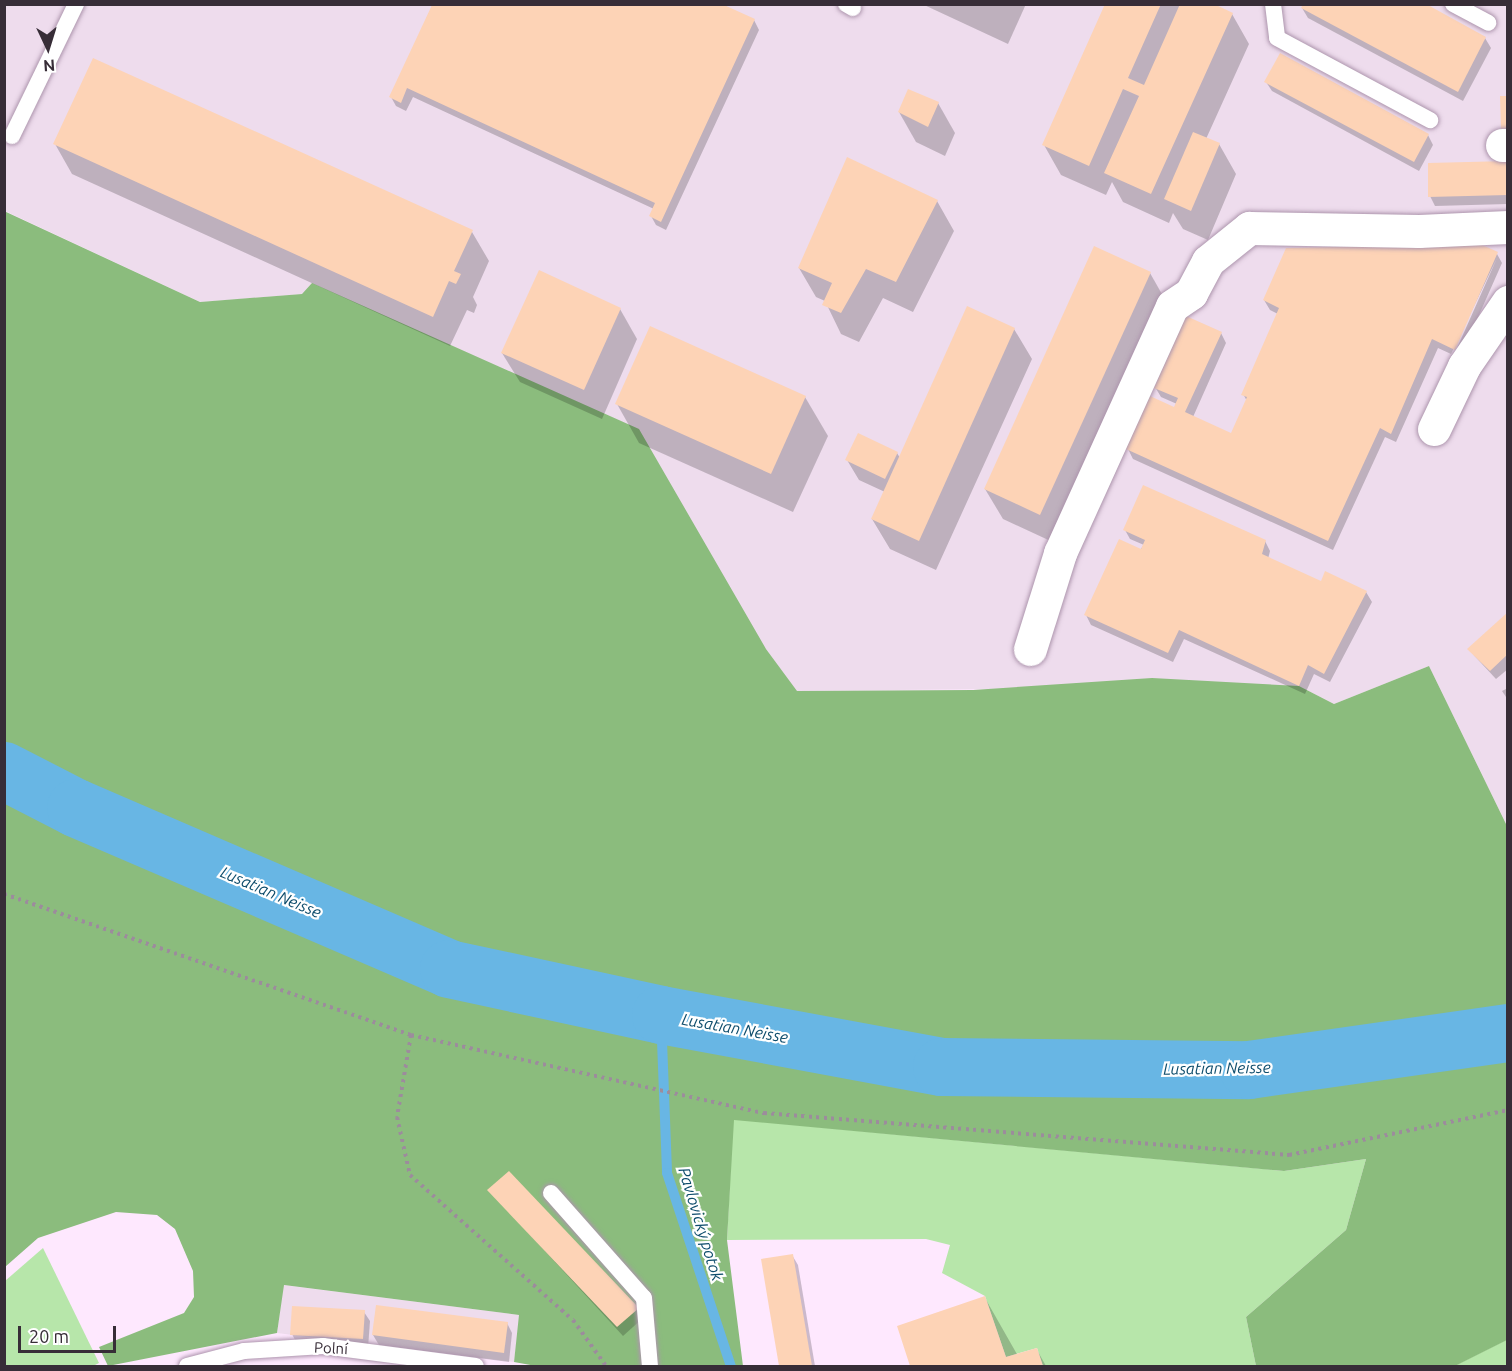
<!DOCTYPE html>
<html>
<head>
<meta charset="utf-8">
<style>
  body { margin:0 }
  #map { position:relative; width:1512px; height:1371px; overflow:hidden; background:#fee8fe; font-family:Ubuntu,sans-serif }
  div>[style] { position:absolute }
  .industrial>* { inset:0; background:#eedced }
  .green>* { inset:0; background:#b7e6aa }
  .forest>* { inset:0; background:#8bbc7d }
  .shadow>* { inset:0; background:#0003 }
  .stream>* { height:10px; margin:-5px; padding:0 5px; transform-origin:5px; border-radius:5px; background:#68b6e4 }
  .river>* { height:58px; margin:-29px; padding:0 29px; transform-origin:29px; border-radius:29px; background:#68b6e4 }
  .building>* { inset:0; background:#fdd3b6 }
  .path>* { height:4px; margin-top:-2px; transform-origin:0; background:repeating-linear-gradient(90deg,#9c8c9c 0 3px,transparent 0 7.5px) }
  .roads { filter:drop-shadow(0 0 2px #ad95ad) drop-shadow(0 0 2px #ad95ad) }
  .lane>* { height:16px; margin:-8px; padding:0 8px; transform-origin:8px; border-radius:8px; background:#fff }
  .street>* { height:33px; margin:-16.5px; padding:0 16.5px; transform-origin:16.5px; border-radius:16.5px; background:#fff }
  span { translate:-50% -50%; white-space:nowrap; text-align:center; line-height:1.15; -webkit-text-stroke:4.5px #fff; paint-order:stroke }
  .street-label { font-size:15px; color:#372d37 }
  .water-label { font-size:16px; color:#0e4d6c; font-style:italic }
  .frame { position:absolute; inset:0; border:6px solid #372d37; pointer-events:none }
  .north { position:absolute; left:18px; top:18px; width:60px; height:60px; -webkit-text-stroke:4px #fff; paint-order:stroke; rotate:176deg; font-size:16px; font-weight:700; line-height:24px; text-align:center; color:#372d37 }
  .north::after { content:''; display:block; margin:auto; width:21px; height:27px; background:#372d37; clip-path:polygon(50% 0,100% 100%,50% 72%,0 100%) }
  .scale { position:absolute; left:18px; top:1326px; width:98px; height:27px; box-sizing:border-box; border:3px solid #372d37; border-top:0; padding-left:8px; font-size:18px; line-height:21px; white-space:nowrap; color:#372d37; -webkit-text-stroke:4px #fff; paint-order:stroke }
</style>
</head>
<body>
<div id="map">
  <div class="industrial">
    <i style="clip-path:polygon(4px 5px,1507px 5px,1507px 826px,1429px 666px,1334px 704px,1299px 686px,796px 691px,766px 649px,303px 294px,200px 302px,5px 211px)"></i>
    <i style="clip-path:polygon(283px 1285px,520px 1315px,514px 1362px,277px 1333px)"></i>
  </div>
  <div class="green">
    <i style="clip-path:polygon(733px 1119px,1284px 1171px,1366px 1159px,1346px 1230px,1246px 1317px,1256px 1366px,1043px 1366px,1037px 1348px,1006px 1357px,985px 1296px,942px 1273px,950px 1245px,926px 1239px,727px 1240px)"></i>
    <i style="clip-path:polygon(43px 1248px,99px 1363px,93px 1366px,5px 1366px,5px 1281px)"></i>
    <i style="clip-path:polygon(1506px 1340px,1507px 1366px,1454px 1366px)"></i>
  </div>
  <div class="forest">
    <i style="clip-path:polygon(4px 211px,200px 302px,302px 294px,312px 283px,639px 429px,766px 649px,797px 691px,973px 690px,1152px 678px,1299px 686px,1334px 704px,1429px 666px,1507px 826px,1507px 1340px,1455px 1366px,1256px 1366px,1246px 1317px,1346px 1230px,1366px 1159px,1284px 1171px,734px 1120px,727px 1240px,743px 1366px,536px 1366px,514px 1362px,519px 1315px,284px 1285px,277px 1333px,108px 1366px,99px 1347px,184px 1313px,194px 1297px,193px 1271px,175px 1229px,157px 1215px,116px 1212px,38px 1238px,5px 1267px)"></i>
  </div>
  <div class="shadow">
    <i style="clip-path:polygon(433px 4px,721px 4px,754px 20px,759px 30px,666px 230px,656px 225px,651px 216px,654px 209px,413px 97px,406px 111px,396px 106px,391px 97px)"></i>
    <i style="clip-path:polygon(922px 4px,1026px 4px,1008px 44px)"></i>
    <i style="clip-path:polygon(1106px 4px,1180px 4px,1232px 14px,1249px 44px,1206px 139px,1219px 144px,1236px 174px,1208px 240px,1183px 229px,1173px 213px,1169px 223px,1123px 202px,1112px 182px,1106px 195px,1061px 175px,1044px 145px)"></i>
    <i style="clip-path:polygon(1302px 8px,1485px 38px,1491px 48px,1463px 101px,1308px 18px)"></i>
    <i style="clip-path:polygon(1266px 82px,1428px 135px,1433px 145px,1419px 171px,1272px 91px)"></i>
    <i style="clip-path:polygon(938px 103px,955px 133px,945px 156px,916px 142px,899px 112px)"></i>
    <i style="clip-path:polygon(55px 144px,472px 232px,489px 261px,473px 297px,477px 305px,474px 313px,467px 310px,450px 346px,72px 174px)"></i>
    <i style="clip-path:polygon(1508px 162px,1508px 204px,1435px 206px,1430px 196px)"></i>
    <i style="clip-path:polygon(937px 201px,954px 231px,913px 312px,883px 298px,859px 342px,841px 334px,825px 301px,816px 297px,799px 268px)"></i>
    <i style="clip-path:polygon(1497px 254px,1502px 263px,1460px 358px,1454px 355px,1497px 258px,1451px 354px,1438px 348px,1396px 442px,1385px 437px,1333px 550px,1133px 459px,1128px 449px,1175px 409px,1177px 404px,1161px 397px,1155px 387px,1221px 333px,1226px 343px,1193px 417px,1232px 435px,1247px 401px,1243px 394px,1278px 314px,1270px 310px,1264px 300px)"></i>
    <i style="clip-path:polygon(1150px 273px,1167px 303px,1057px 544px,1003px 519px,985px 489px)"></i>
    <i style="clip-path:polygon(620px 309px,637px 339px,602px 419px,520px 382px,502px 353px)"></i>
    <i style="clip-path:polygon(1014px 329px,1032px 359px,936px 570px,890px 549px,872px 519px,885px 492px,859px 480px,847px 460px,897px 453px,900px 458px)"></i>
    <i style="clip-path:polygon(805px 397px,828px 436px,793px 512px,639px 443px,617px 404px)"></i>
    <i style="clip-path:polygon(1125px 530px,1265px 541px,1270px 551px,1268px 559px,1322px 583px,1366px 592px,1372px 602px,1330px 682px,1314px 674px,1305px 694px,1184px 639px,1173px 662px,1091px 625px,1086px 615px,1144px 545px,1130px 539px)"></i>
    <i style="clip-path:polygon(1508px 614px,1508px 669px,1496px 679px,1469px 650px)"></i>
    <i style="clip-path:polygon(1508px 688px,1508px 700px,1502px 691px)"></i>
    <i style="clip-path:polygon(489px 1190px,637px 1309px,643px 1318px,623px 1336px)"></i>
    <i style="clip-path:polygon(792px 1255px,798px 1265px,815px 1366px,781px 1366px,763px 1260px)"></i>
    <i style="clip-path:polygon(985px 1298px,1018px 1356px,1037px 1350px,1046px 1366px,912px 1366px,899px 1327px)"></i>
    <i style="clip-path:polygon(364px 1312px,370px 1321px,368px 1348px,297px 1344px,292px 1334px)"></i>
    <i style="clip-path:polygon(507px 1323px,512px 1333px,509px 1362px,379px 1345px,373px 1335px)"></i>
  </div>
  <div class="stream">
    <i style="left:661px;top:1015px;width:158px;rotate:87.8deg"></i>
    <i style="left:667px;top:1173px;width:203px;rotate:71.7deg"></i>
  </div>
  <div class="river">
    <i style="left:4px;top:771px;width:81px;rotate:27.2deg"></i>
    <i style="left:76px;top:808px;width:406px;rotate:23.3deg"></i>
    <i style="left:449px;top:969px;width:217px;rotate:12.2deg"></i>
    <i style="left:661px;top:1015px;width:286px;rotate:10.5deg"></i>
    <i style="left:942px;top:1067px;width:307px;rotate:0.6deg"></i>
    <i style="left:1249px;top:1070px;width:262px;rotate:-8.1deg"></i>
  </div>
  <div class="building">
    <i style="clip-path:polygon(1105px 4px,1161px 4px,1128px 78px,1144px 85px,1180px 4px,1214px 4px,1233px 13px,1151px 194px,1104px 173px,1139px 96px,1123px 89px,1089px 166px,1042px 145px)"></i>
    <i style="clip-path:polygon(1303px 4px,1426px 4px,1486px 37px,1458px 92px,1301px 8px)"></i>
    <i style="clip-path:polygon(432px 5px,724px 5px,755px 19px,661px 222px,649px 216px,655px 203px,407px 88px,401px 103px,389px 97px)"></i>
    <i style="clip-path:polygon(1280px 53px,1429px 134px,1414px 162px,1264px 82px)"></i>
    <i style="clip-path:polygon(93px 58px,473px 230px,454px 271px,461px 274px,456px 284px,449px 281px,433px 317px,53px 144px)"></i>
    <i style="clip-path:polygon(908px 89px,939px 102px,928px 127px,898px 112px)"></i>
    <i style="clip-path:polygon(1500px 96px,1508px 96px,1508px 128px,1501px 129px)"></i>
    <i style="clip-path:polygon(1193px 132px,1220px 143px,1191px 211px,1164px 199px)"></i>
    <i style="clip-path:polygon(847px 157px,938px 200px,896px 282px,866px 269px,841px 313px,822px 305px,832px 283px,798px 268px)"></i>
    <i style="clip-path:polygon(1508px 161px,1508px 195px,1428px 197px,1428px 163px)"></i>
    <i style="clip-path:polygon(1480px 244px,1498px 252px,1455px 350px,1432px 339px,1391px 434px,1380px 428px,1328px 541px,1126px 449px,1150px 396px,1174px 407px,1178px 398px,1154px 388px,1186px 316px,1222px 332px,1185px 412px,1231px 433px,1247px 397px,1241px 395px,1279px 308px,1263px 300px,1286px 248px)"></i>
    <i style="clip-path:polygon(1094px 246px,1151px 272px,1040px 515px,984px 489px)"></i>
    <i style="clip-path:polygon(539px 270px,621px 308px,584px 390px,501px 353px)"></i>
    <i style="clip-path:polygon(967px 306px,1015px 328px,919px 541px,871px 519px)"></i>
    <i style="clip-path:polygon(650px 326px,806px 396px,771px 474px,615px 404px)"></i>
    <i style="clip-path:polygon(858px 433px,898px 452px,885px 479px,845px 460px)"></i>
    <i style="clip-path:polygon(1143px 485px,1266px 540px,1262px 554px,1321px 581px,1325px 571px,1367px 591px,1324px 674px,1308px 665px,1299px 686px,1179px 630px,1168px 653px,1084px 615px,1119px 539px,1141px 549px,1145px 540px,1123px 530px)"></i>
    <i style="clip-path:polygon(1508px 612px,1508px 654px,1490px 671px,1467px 649px)"></i>
    <i style="clip-path:polygon(509px 1171px,639px 1308px,617px 1327px,487px 1190px)"></i>
    <i style="clip-path:polygon(793px 1254px,802px 1307px,812px 1366px,779px 1366px,770px 1313px,761px 1259px)"></i>
    <i style="clip-path:polygon(985px 1296px,1006px 1357px,1037px 1348px,1043px 1366px,910px 1366px,897px 1326px)"></i>
    <i style="clip-path:polygon(376px 1305px,508px 1322px,504px 1353px,372px 1335px)"></i>
    <i style="clip-path:polygon(292px 1306px,365px 1310px,363px 1339px,290px 1335px)"></i>
  </div>
  <div class="path">
    <i style="left:4px;top:894px;width:431px;rotate:19.1deg"></i>
    <i style="left:411px;top:1035px;width:362px;rotate:12.5deg"></i>
    <i style="left:764px;top:1113px;width:527px;rotate:4.57deg"></i>
    <i style="left:1289px;top:1155px;width:224px;rotate:-11.6deg"></i>
    <i style="left:411px;top:1035px;width:83px;rotate:99.7deg"></i>
    <i style="left:397px;top:1117px;width:59px;rotate:77.4deg"></i>
    <i style="left:410px;top:1175px;width:218px;rotate:41.7deg"></i>
    <i style="left:573px;top:1320px;width:57px;rotate:54.3deg"></i>
  </div>
  <div class="roads">
    <div class="lane">
      <i style="left:846px;top:4px;width:8px;rotate:30deg"></i>
      <i style="left:1273px;top:4px;width:34px;rotate:83deg"></i>
      <i style="left:1277px;top:38px;width:174px;rotate:28.2deg"></i>
      <i style="left:1453px;top:4px;width:40px;rotate:28deg"></i>
      <i style="left:12px;top:136px;width:147px;rotate:-64.1deg"></i>
      <i style="left:551px;top:1193px;width:140px;rotate:48.5deg"></i>
      <i style="left:644px;top:1298px;width:68px;rotate:85deg"></i>
      <i style="left:187px;top:1366px;width:59px;rotate:-14.7deg"></i>
      <i style="left:244px;top:1351px;width:79px;rotate:-3.6deg"></i>
      <i style="left:323px;top:1346px;width:154px;rotate:7.4deg"></i>
    </div>
    <div class="street">
      <i style="left:1502px;top:145px;width:6px"></i>
      <i style="left:1434px;top:429px;width:70px;rotate:-64.5deg"></i>
      <i style="left:1464px;top:366px;width:78px;rotate:-55.5deg"></i>
      <i style="left:1030px;top:649px;width:101px;rotate:-72.6deg"></i>
      <i style="left:1060px;top:553px;width:271px;rotate:-65.6deg"></i>
      <i style="left:1172px;top:306px;width:23px;rotate:-34deg"></i>
      <i style="left:1191px;top:293px;width:36px;rotate:-62deg"></i>
      <i style="left:1208px;top:261px;width:53px;rotate:-38.8deg"></i>
      <i style="left:1249px;top:228px;width:170px;rotate:1deg"></i>
      <i style="left:1419px;top:231px;width:89px;rotate:-2.6deg"></i>
    </div>
  </div>
  <div class="street-label">
    <span style="left:331px;top:1348px;rotate:3deg">Polní</span>
  </div>
  <div class="water-label">
    <span style="left:271px;top:892px;rotate:23deg">Lusatian Neisse</span>
    <span style="left:735px;top:1028px;rotate:10deg">Lusatian Neisse</span>
    <span style="left:1217px;top:1068px;rotate:-1deg">Lusatian Neisse</span>
    <span style="left:701px;top:1224px;rotate:73deg">Pavlovický potok</span>
  </div>
  <div class="frame"></div>
  <div class="north">N</div>
  <div class="scale">20 m</div>
</div>
</body>
</html>
